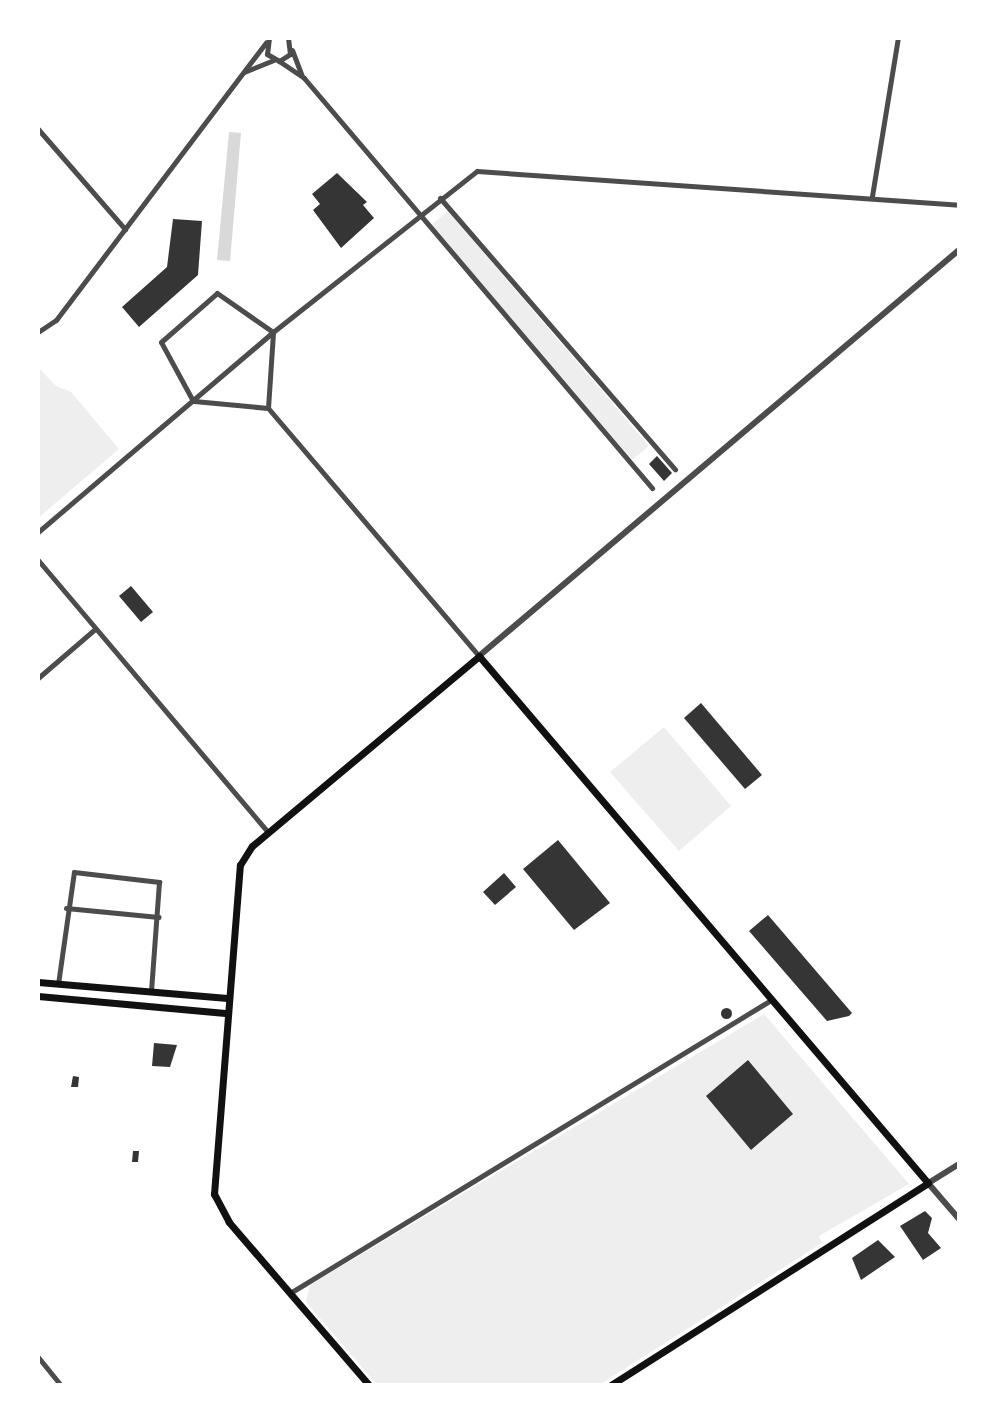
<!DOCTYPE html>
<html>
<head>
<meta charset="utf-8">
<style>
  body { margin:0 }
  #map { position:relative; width:997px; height:1423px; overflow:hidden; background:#fff; font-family:Roboto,sans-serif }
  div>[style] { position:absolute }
  .green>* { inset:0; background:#eee }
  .water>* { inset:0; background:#d9d9d9 }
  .building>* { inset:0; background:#353535 }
  .round { border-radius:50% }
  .minor>* { height:5px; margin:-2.5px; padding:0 2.5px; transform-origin:2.5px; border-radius:2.5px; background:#4c4c4c }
  .tertiary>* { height:6px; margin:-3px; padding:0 3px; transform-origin:3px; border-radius:3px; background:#4c4c4c }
  .secondary>* { height:7px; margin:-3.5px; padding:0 3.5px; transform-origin:3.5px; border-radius:3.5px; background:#111 }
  span { translate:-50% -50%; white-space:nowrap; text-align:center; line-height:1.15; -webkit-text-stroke:6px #fff; paint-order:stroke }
  .frame { position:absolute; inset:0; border:40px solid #fff; pointer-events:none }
</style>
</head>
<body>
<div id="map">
  <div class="green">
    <i style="clip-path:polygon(448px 211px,649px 446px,632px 460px,431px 225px)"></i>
    <i style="clip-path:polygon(38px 367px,56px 386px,71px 392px,119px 449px,38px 518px)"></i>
    <i style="clip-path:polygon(664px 727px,731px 806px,679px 851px,610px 772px)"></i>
    <i style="clip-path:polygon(764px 1014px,909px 1184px,819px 1236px,822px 1243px,599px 1385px,377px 1385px,306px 1302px,310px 1285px)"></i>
  </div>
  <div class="water">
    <i style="clip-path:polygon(229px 132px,241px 133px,230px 261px,217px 260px)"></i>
  </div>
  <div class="building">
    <i style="clip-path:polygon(337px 173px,367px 202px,363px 205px,374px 218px,341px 248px,313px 210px,320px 204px,312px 194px)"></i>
    <i style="clip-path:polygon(173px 219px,202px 221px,198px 275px,139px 327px,122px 307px,167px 267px)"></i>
    <i style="clip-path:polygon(657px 456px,672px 473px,664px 481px,649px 464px)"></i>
    <i style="clip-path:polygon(131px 586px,153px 612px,141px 622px,119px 596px)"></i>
    <i style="clip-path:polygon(701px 703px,762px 775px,745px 789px,684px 718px)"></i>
    <i style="clip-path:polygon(558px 840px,610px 903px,574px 930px,523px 869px)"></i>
    <i style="clip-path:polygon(504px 873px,516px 887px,495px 905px,483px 892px)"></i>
    <i style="clip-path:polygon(768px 915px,852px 1013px,849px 1016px,827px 1021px,749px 931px)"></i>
    <i class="round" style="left:720.5px;top:1007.5px;width:11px;height:11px"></i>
    <i style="clip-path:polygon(154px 1043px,177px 1045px,170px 1067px,152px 1066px)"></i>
    <i style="clip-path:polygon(748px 1060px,793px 1114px,751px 1150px,706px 1096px)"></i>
    <i style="clip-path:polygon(73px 1076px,79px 1077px,78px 1087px,71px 1087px)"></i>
    <i style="clip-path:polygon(133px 1151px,139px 1151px,138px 1162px,132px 1162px)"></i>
    <i style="clip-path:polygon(925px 1211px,932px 1218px,928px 1233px,941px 1248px,923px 1260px,900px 1226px)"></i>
    <i style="clip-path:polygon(878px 1240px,895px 1257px,861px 1280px,852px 1258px)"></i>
  </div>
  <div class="minor">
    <i style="left:269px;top:38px;width:16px;rotate:97deg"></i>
    <i style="left:267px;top:54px;width:14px;rotate:30deg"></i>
    <i style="left:279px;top:61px;width:13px;rotate:-32deg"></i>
    <i style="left:290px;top:54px;width:16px;rotate:-97deg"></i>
    <i style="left:292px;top:50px;width:26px;rotate:69deg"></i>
    <i style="left:279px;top:61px;width:30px;rotate:34deg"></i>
    <i style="left:304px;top:78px;width:538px;rotate:49.68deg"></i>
    <i style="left:244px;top:72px;width:32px;rotate:-22deg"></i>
    <i style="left:38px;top:129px;width:133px;rotate:49deg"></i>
    <i style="left:872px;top:196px;width:160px;rotate:-80.7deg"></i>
    <i style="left:440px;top:198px;width:359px;rotate:49.1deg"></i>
    <i style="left:38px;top:332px;width:22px;rotate:-34deg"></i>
    <i style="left:56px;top:320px;width:348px;rotate:-52.9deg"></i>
    <i style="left:193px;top:401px;width:67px;rotate:-118.5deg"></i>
    <i style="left:161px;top:342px;width:74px;rotate:-41.2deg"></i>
    <i style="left:217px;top:293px;width:68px;rotate:34.9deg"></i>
    <i style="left:194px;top:401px;width:74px;rotate:5.4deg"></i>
    <i style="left:268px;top:408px;width:326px;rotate:49.6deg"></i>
    <i style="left:268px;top:408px;width:75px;rotate:-86.2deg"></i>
    <i style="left:38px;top:532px;width:309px;rotate:-40.4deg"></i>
    <i style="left:273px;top:332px;width:260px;rotate:-38.3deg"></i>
    <i style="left:477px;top:171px;width:483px;rotate:4deg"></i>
    <i style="left:38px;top:560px;width:356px;rotate:49.8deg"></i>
    <i style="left:38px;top:678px;width:75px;rotate:-40.7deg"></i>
    <i style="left:66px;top:908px;width:93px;rotate:5.5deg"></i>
    <i style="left:58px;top:984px;width:113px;rotate:-81.9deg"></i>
    <i style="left:74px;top:872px;width:86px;rotate:6.7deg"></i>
    <i style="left:159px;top:882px;width:110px;rotate:94.2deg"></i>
    <i style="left:290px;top:1293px;width:563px;rotate:-31.35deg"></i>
    <i style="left:38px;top:1357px;width:36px;rotate:51deg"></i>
  </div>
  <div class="tertiary">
    <i style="left:479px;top:656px;width:629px;rotate:-40.23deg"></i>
    <i style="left:959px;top:1164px;width:36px;rotate:148deg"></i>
    <i style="left:928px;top:1183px;width:48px;rotate:49.3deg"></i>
  </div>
  <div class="secondary">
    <i style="left:38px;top:982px;width:190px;rotate:4.8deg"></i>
    <i style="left:38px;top:996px;width:188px;rotate:5.2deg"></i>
    <i style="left:369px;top:1385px;width:215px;rotate:-130.7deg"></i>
    <i style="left:229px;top:1222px;width:32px;rotate:-118deg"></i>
    <i style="left:214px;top:1194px;width:330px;rotate:-85.5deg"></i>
    <i style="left:240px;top:865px;width:22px;rotate:-58deg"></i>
    <i style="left:252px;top:846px;width:296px;rotate:-39.9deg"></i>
    <i style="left:479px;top:656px;width:692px;rotate:49.57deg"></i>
    <i style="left:928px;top:1183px;width:376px;rotate:147.5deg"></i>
  </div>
  <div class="frame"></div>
</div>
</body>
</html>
